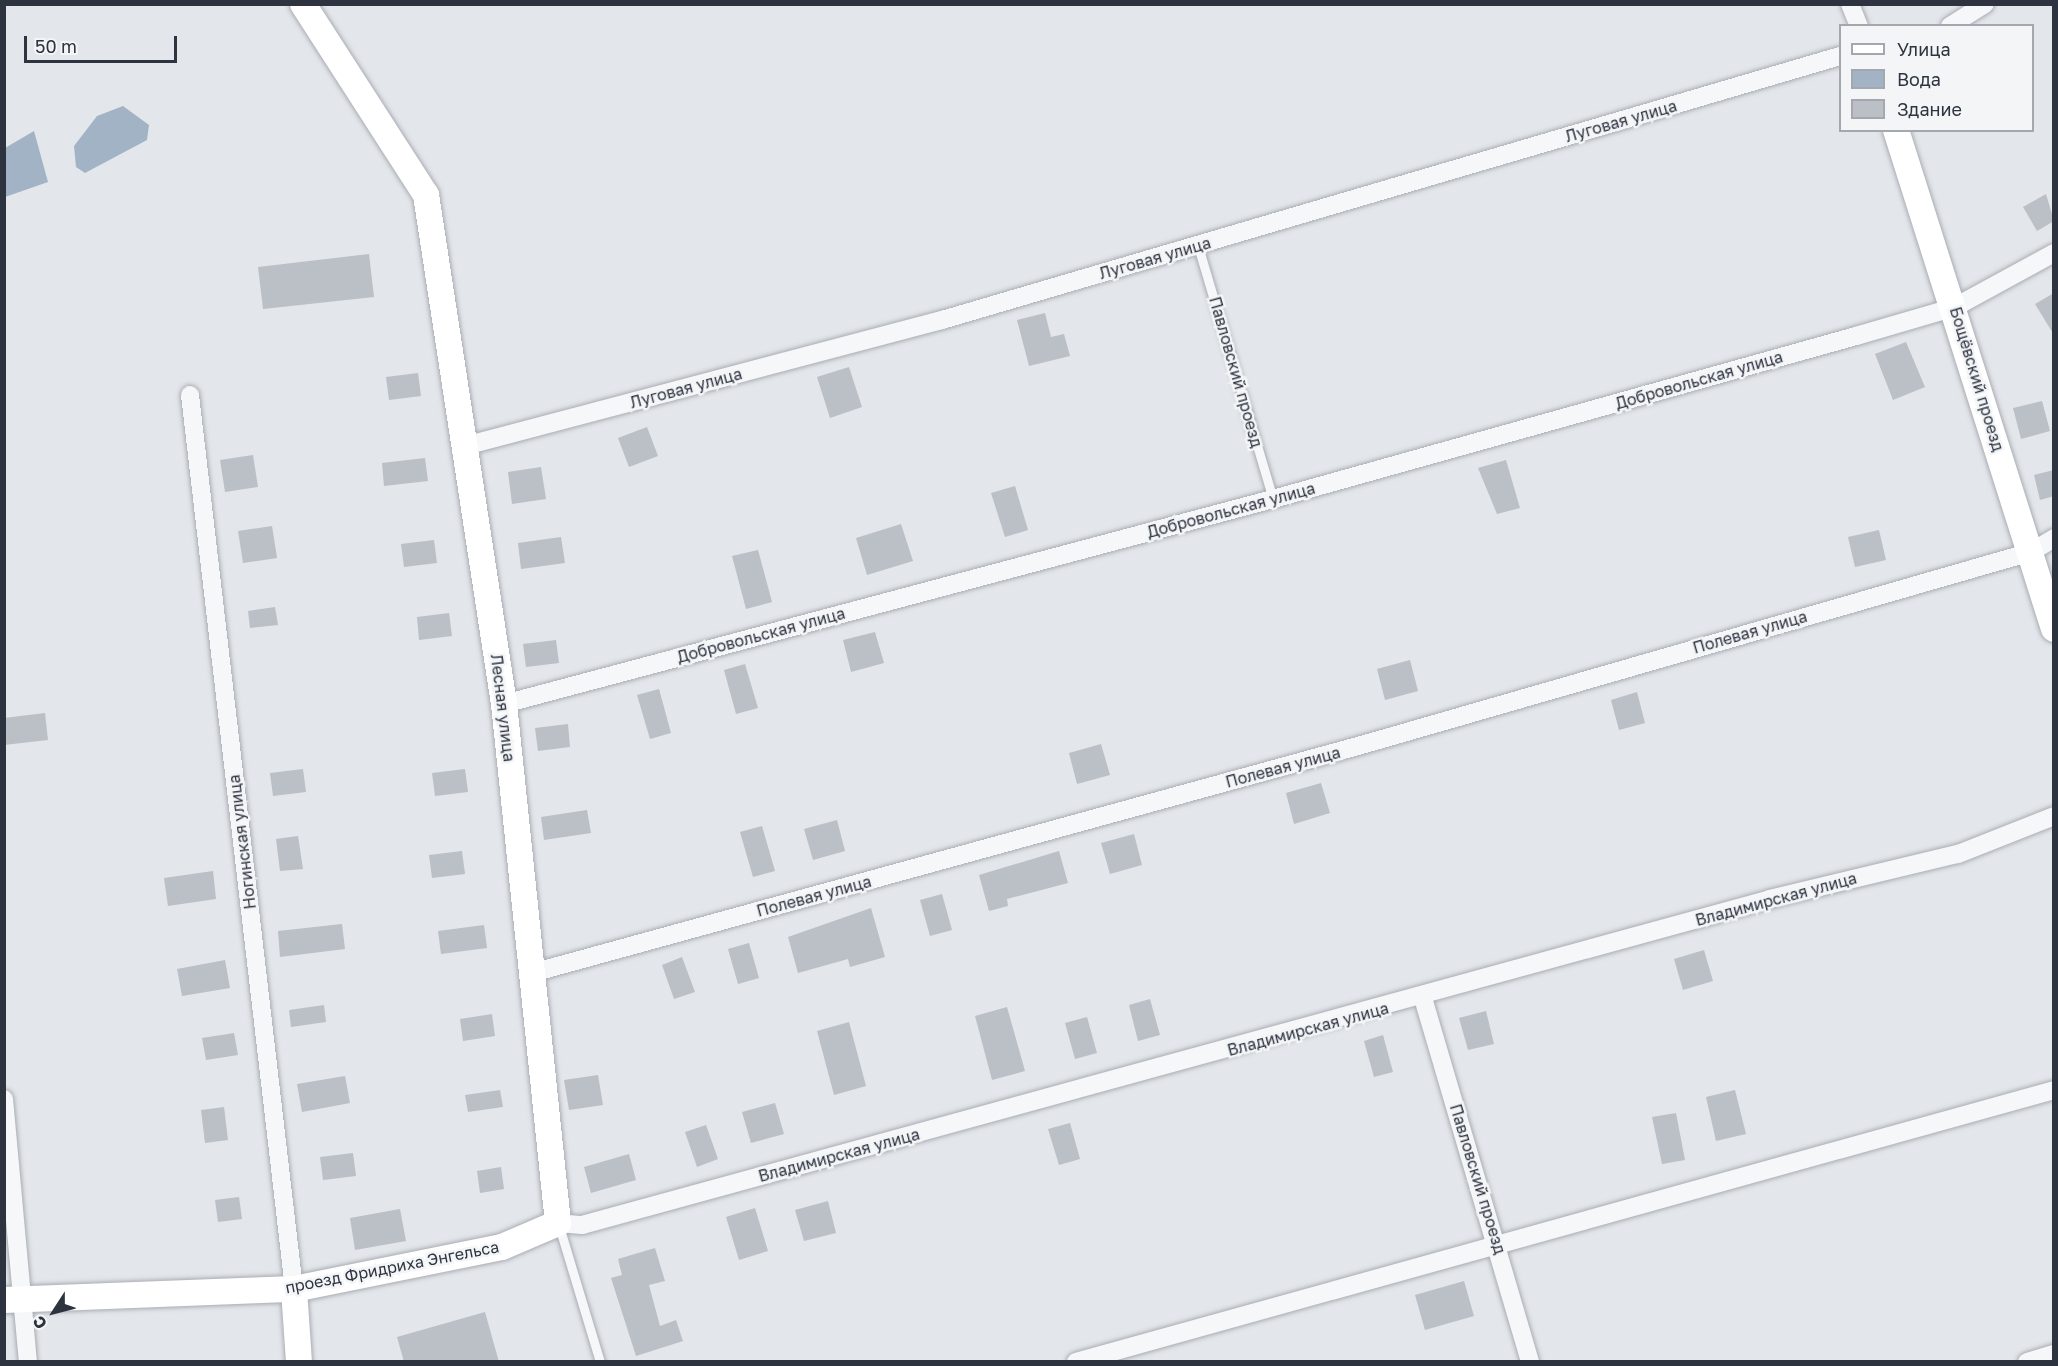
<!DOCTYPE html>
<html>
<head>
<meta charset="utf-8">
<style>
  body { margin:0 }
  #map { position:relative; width:2058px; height:1366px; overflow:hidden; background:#e3e6ea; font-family:"Golos Text",sans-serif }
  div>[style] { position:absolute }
  .water>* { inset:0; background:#a2b3c6 }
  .building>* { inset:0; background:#bbbfc6 }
  .roads { filter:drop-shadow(0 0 2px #a9adb4) drop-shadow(0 0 2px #a9adb4) }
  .lane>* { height:9px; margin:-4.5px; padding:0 4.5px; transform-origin:4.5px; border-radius:4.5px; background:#f6f7f8 }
  .street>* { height:18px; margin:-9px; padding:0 9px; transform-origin:9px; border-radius:9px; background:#f6f7f8 }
  .secondary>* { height:26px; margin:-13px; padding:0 13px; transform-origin:13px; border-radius:13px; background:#fff }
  span { translate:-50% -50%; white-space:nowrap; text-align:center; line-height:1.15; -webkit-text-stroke:5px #f3f5f7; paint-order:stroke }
  .street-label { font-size:16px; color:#2d3440 }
  .frame { position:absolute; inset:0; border:6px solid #2d3440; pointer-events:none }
  .legend { position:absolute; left:1839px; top:24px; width:195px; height:108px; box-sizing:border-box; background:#f3f5f7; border:2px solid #a4a8ae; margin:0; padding:8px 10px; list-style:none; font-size:18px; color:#2d3440 }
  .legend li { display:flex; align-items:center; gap:12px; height:30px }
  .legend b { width:30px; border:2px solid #a4a8ae }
  .north { position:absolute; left:24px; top:1282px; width:60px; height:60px; -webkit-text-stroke:4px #f3f5f7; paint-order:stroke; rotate:234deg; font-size:16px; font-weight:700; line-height:24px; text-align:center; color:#2d3440 }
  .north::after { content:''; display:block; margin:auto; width:21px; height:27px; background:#2d3440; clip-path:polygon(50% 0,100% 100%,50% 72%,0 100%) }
  .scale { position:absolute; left:24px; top:36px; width:153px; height:27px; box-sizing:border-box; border:3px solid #2d3440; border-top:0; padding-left:8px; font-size:18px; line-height:21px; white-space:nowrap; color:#2d3440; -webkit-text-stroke:4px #f3f5f7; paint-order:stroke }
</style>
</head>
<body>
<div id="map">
  <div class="water">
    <i style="clip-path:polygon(123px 106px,149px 125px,147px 140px,85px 173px,76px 167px,74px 146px,97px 116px)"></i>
    <i style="clip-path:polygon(34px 131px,48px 182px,5px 197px,5px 148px)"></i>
  </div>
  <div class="building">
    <i style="clip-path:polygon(2046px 194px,2054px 221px,2037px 231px,2023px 207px)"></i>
    <i style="clip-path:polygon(369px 254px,374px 297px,263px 309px,258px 267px)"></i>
    <i style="clip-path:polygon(2054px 293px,2054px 335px,2035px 304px)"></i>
    <i style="clip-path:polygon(1045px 313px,1051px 337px,1064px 334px,1070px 356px,1029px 366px,1017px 320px)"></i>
    <i style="clip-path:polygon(1906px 342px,1925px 387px,1893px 400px,1875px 354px)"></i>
    <i style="clip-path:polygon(849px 367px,862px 407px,830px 418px,817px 377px)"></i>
    <i style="clip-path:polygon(418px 373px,421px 396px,389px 400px,386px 377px)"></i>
    <i style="clip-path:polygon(2042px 401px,2050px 431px,2021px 439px,2013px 408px)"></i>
    <i style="clip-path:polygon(647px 427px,658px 456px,629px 467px,618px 438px)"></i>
    <i style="clip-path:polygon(253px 455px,258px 487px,225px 492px,220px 460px)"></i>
    <i style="clip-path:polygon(425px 458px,428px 481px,384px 486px,382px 463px)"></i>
    <i style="clip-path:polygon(1506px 460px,1520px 508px,1497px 514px,1478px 468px)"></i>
    <i style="clip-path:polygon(541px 467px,546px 499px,512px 504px,508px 472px)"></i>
    <i style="clip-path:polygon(2054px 470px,2054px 496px,2040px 500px,2034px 475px)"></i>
    <i style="clip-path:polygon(1015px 486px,1028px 530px,1005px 537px,991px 493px)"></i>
    <i style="clip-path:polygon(901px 524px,913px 561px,867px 575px,856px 538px)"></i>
    <i style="clip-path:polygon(272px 526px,277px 558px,243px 563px,238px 531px)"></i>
    <i style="clip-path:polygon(1879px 530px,1886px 560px,1855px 567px,1848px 537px)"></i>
    <i style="clip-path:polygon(561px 537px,565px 563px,521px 569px,518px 543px)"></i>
    <i style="clip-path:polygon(434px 540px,437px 563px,404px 567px,401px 544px)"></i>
    <i style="clip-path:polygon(758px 550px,772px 602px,746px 609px,732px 556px)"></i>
    <i style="clip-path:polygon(275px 607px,278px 625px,250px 628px,248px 611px)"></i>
    <i style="clip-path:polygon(449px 613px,452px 636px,419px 640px,417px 617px)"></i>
    <i style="clip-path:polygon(875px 632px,884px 663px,851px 672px,843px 640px)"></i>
    <i style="clip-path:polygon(556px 640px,559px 663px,526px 667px,523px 644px)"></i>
    <i style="clip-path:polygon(1410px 660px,1418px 691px,1385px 700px,1377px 669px)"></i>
    <i style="clip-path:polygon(745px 664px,758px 708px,736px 714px,724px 670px)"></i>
    <i style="clip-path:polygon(659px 689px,671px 733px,650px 739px,637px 695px)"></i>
    <i style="clip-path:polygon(1637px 692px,1645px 723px,1619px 730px,1611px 700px)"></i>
    <i style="clip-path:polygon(45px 713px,48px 740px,4px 745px,4px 718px)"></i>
    <i style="clip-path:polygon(568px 724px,570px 747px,538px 751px,535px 728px)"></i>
    <i style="clip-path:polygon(1101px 744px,1110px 775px,1077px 784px,1069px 753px)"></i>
    <i style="clip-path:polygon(303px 769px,306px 792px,273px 796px,270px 773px)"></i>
    <i style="clip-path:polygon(465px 769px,468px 792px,435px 796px,432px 773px)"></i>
    <i style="clip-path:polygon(1321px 783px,1330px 813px,1294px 824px,1286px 793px)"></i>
    <i style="clip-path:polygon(587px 810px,591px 833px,544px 840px,541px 817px)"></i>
    <i style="clip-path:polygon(837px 820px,845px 851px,813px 860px,804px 829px)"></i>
    <i style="clip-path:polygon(762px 826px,775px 871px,753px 877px,740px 832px)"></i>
    <i style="clip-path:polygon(1134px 834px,1142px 865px,1110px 874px,1101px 843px)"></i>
    <i style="clip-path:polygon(298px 836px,303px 869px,280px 871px,276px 839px)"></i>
    <i style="clip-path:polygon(462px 851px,465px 874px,432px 878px,429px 855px)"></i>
    <i style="clip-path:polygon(1059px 851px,1068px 883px,1007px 899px,1008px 906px,989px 911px,979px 875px)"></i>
    <i style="clip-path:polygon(213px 871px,216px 899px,168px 906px,164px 878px)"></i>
    <i style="clip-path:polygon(942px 894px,952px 930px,930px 936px,920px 900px)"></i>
    <i style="clip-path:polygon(871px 908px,885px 957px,850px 967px,848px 959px,798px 973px,788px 937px)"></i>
    <i style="clip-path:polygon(342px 924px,345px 949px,280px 957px,278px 931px)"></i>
    <i style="clip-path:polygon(484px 925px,487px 948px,441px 954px,438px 931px)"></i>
    <i style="clip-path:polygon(749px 943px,759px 978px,738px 984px,728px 949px)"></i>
    <i style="clip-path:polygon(1704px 950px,1713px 981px,1683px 990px,1674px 959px)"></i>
    <i style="clip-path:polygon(682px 957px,695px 992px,674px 999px,662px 965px)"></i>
    <i style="clip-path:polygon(225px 960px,230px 988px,182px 996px,177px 969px)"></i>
    <i style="clip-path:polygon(1150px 999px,1160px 1035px,1138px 1041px,1129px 1005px)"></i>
    <i style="clip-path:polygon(324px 1005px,326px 1022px,291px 1027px,289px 1010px)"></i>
    <i style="clip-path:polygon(1007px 1007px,1025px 1071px,992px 1080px,975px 1016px)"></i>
    <i style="clip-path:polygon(1486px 1011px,1494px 1044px,1468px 1050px,1459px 1018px)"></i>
    <i style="clip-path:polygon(492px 1014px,495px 1036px,463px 1041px,460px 1019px)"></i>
    <i style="clip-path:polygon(1087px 1017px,1097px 1053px,1075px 1059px,1065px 1023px)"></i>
    <i style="clip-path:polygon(849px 1022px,866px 1086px,834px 1095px,817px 1031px)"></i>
    <i style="clip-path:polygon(234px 1033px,238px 1055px,206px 1060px,202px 1038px)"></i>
    <i style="clip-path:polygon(1383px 1035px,1393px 1072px,1374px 1077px,1364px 1041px)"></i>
    <i style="clip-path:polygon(598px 1075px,603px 1105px,569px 1110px,564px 1080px)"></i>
    <i style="clip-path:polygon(345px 1076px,350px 1103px,302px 1112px,297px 1084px)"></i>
    <i style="clip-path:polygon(500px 1090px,503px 1107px,468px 1112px,465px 1095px)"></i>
    <i style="clip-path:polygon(1735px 1090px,1746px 1134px,1716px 1141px,1706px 1097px)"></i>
    <i style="clip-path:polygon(775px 1103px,784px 1134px,751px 1143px,742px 1112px)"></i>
    <i style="clip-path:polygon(224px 1107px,228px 1140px,205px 1143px,201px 1110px)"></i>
    <i style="clip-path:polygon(1676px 1113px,1685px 1160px,1662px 1164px,1652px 1117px)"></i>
    <i style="clip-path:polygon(1070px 1123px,1080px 1159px,1059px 1165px,1048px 1129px)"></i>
    <i style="clip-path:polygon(706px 1125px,718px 1159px,697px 1167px,685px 1132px)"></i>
    <i style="clip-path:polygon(353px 1153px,356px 1176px,323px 1180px,320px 1157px)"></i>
    <i style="clip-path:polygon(629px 1154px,636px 1180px,591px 1193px,584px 1167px)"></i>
    <i style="clip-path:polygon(501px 1167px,504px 1189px,480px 1193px,477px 1171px)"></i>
    <i style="clip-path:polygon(239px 1197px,242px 1219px,218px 1222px,215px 1200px)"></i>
    <i style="clip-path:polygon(828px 1201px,836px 1233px,804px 1241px,795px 1210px)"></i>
    <i style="clip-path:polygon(755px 1208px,768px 1251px,739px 1260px,726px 1217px)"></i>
    <i style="clip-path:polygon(400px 1209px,406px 1241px,355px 1250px,350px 1218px)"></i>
    <i style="clip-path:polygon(655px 1248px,665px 1281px,649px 1285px,660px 1326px,676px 1320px,683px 1341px,636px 1356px,611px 1278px,622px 1275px,618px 1259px)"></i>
    <i style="clip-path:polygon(1464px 1281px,1474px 1316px,1425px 1330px,1415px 1295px)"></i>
    <i style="clip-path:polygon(485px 1312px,499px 1362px,404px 1362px,397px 1337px)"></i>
  </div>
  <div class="roads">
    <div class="lane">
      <i style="left:1198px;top:246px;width:264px;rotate:73.5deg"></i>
      <i style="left:559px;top:1226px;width:142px;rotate:73.2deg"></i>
    </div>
    <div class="street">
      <i style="left:1850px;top:4px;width:24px;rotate:68deg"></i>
      <i style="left:1950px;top:26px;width:41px;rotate:-32.2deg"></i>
      <i style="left:190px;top:395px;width:900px;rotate:83.36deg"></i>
      <i style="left:465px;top:446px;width:493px;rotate:-14.8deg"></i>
      <i style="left:942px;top:320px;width:936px;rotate:-16.38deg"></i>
      <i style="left:504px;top:704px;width:796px;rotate:-14.93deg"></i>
      <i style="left:1273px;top:499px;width:605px;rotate:-15.62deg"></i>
      <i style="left:1856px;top:336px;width:103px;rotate:-16.3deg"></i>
      <i style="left:1955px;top:307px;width:113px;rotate:-28.6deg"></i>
      <i style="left:532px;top:973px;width:857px;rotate:-15.37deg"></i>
      <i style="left:1358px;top:746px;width:700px;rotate:-16.08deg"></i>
      <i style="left:2031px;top:552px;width:27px;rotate:-31deg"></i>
      <i style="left:1423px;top:998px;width:379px;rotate:73.6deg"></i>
      <i style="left:4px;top:1099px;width:264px;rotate:84.8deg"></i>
      <i style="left:558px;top:1223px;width:24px;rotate:5deg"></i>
      <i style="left:582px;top:1225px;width:1232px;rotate:-15.34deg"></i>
      <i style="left:1770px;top:899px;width:193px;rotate:-13.5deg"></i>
      <i style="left:1958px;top:854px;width:103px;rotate:-21.6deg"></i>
      <i style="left:1076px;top:1362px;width:1015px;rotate:-15.54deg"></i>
      <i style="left:2027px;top:1362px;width:28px;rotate:-17deg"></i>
    </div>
    <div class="secondary">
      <i style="left:1896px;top:130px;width:523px;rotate:72.43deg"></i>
      <i style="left:294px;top:1289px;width:73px;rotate:86.1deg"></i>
      <i style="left:4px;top:1300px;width:290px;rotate:-2.2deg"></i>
      <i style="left:294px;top:1289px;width:212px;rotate:-11.4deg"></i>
      <i style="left:502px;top:1247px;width:61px;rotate:-23.2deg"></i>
      <i style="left:558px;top:1223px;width:522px;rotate:-95.94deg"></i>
      <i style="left:504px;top:704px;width:515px;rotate:-98.71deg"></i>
      <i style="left:426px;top:195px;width:227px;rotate:-122.8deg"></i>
    </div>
  </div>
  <div class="street-label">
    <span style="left:1621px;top:121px;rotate:-16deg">Луговая улица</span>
    <span style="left:1155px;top:258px;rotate:-16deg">Луговая улица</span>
    <span style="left:1236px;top:372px;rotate:74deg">Павловский проезд</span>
    <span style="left:1977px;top:379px;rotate:73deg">Бощёвский проезд</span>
    <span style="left:1699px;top:380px;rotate:-16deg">Добровольская улица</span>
    <span style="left:686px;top:388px;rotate:-15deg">Луговая улица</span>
    <span style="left:1231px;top:510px;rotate:-15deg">Добровольская улица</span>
    <span style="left:1750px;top:632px;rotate:-16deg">Полевая улица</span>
    <span style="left:761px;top:635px;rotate:-15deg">Добровольская улица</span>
    <span style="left:503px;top:708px;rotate:83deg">Лесная улица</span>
    <span style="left:1283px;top:767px;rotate:-15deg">Полевая улица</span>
    <span style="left:242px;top:842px;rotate:-97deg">Ногинская улица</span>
    <span style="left:814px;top:896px;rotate:-15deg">Полевая улица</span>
    <span style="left:1776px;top:899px;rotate:-15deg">Владимирская улица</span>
    <span style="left:1308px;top:1029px;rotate:-15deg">Владимирская улица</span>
    <span style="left:839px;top:1155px;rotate:-15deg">Владимирская улица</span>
    <span style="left:1478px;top:1179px;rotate:73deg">Павловский проезд</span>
    <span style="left:392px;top:1267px;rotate:-11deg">проезд Фридриха Энгельса</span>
  </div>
  <div class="frame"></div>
  <ul class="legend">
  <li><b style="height:8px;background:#fff"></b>Улица</li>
  <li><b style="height:16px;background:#a2b3c6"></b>Вода</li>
  <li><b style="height:16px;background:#bbbfc6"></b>Здание</li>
  </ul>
  <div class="north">С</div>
  <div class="scale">50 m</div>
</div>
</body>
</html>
